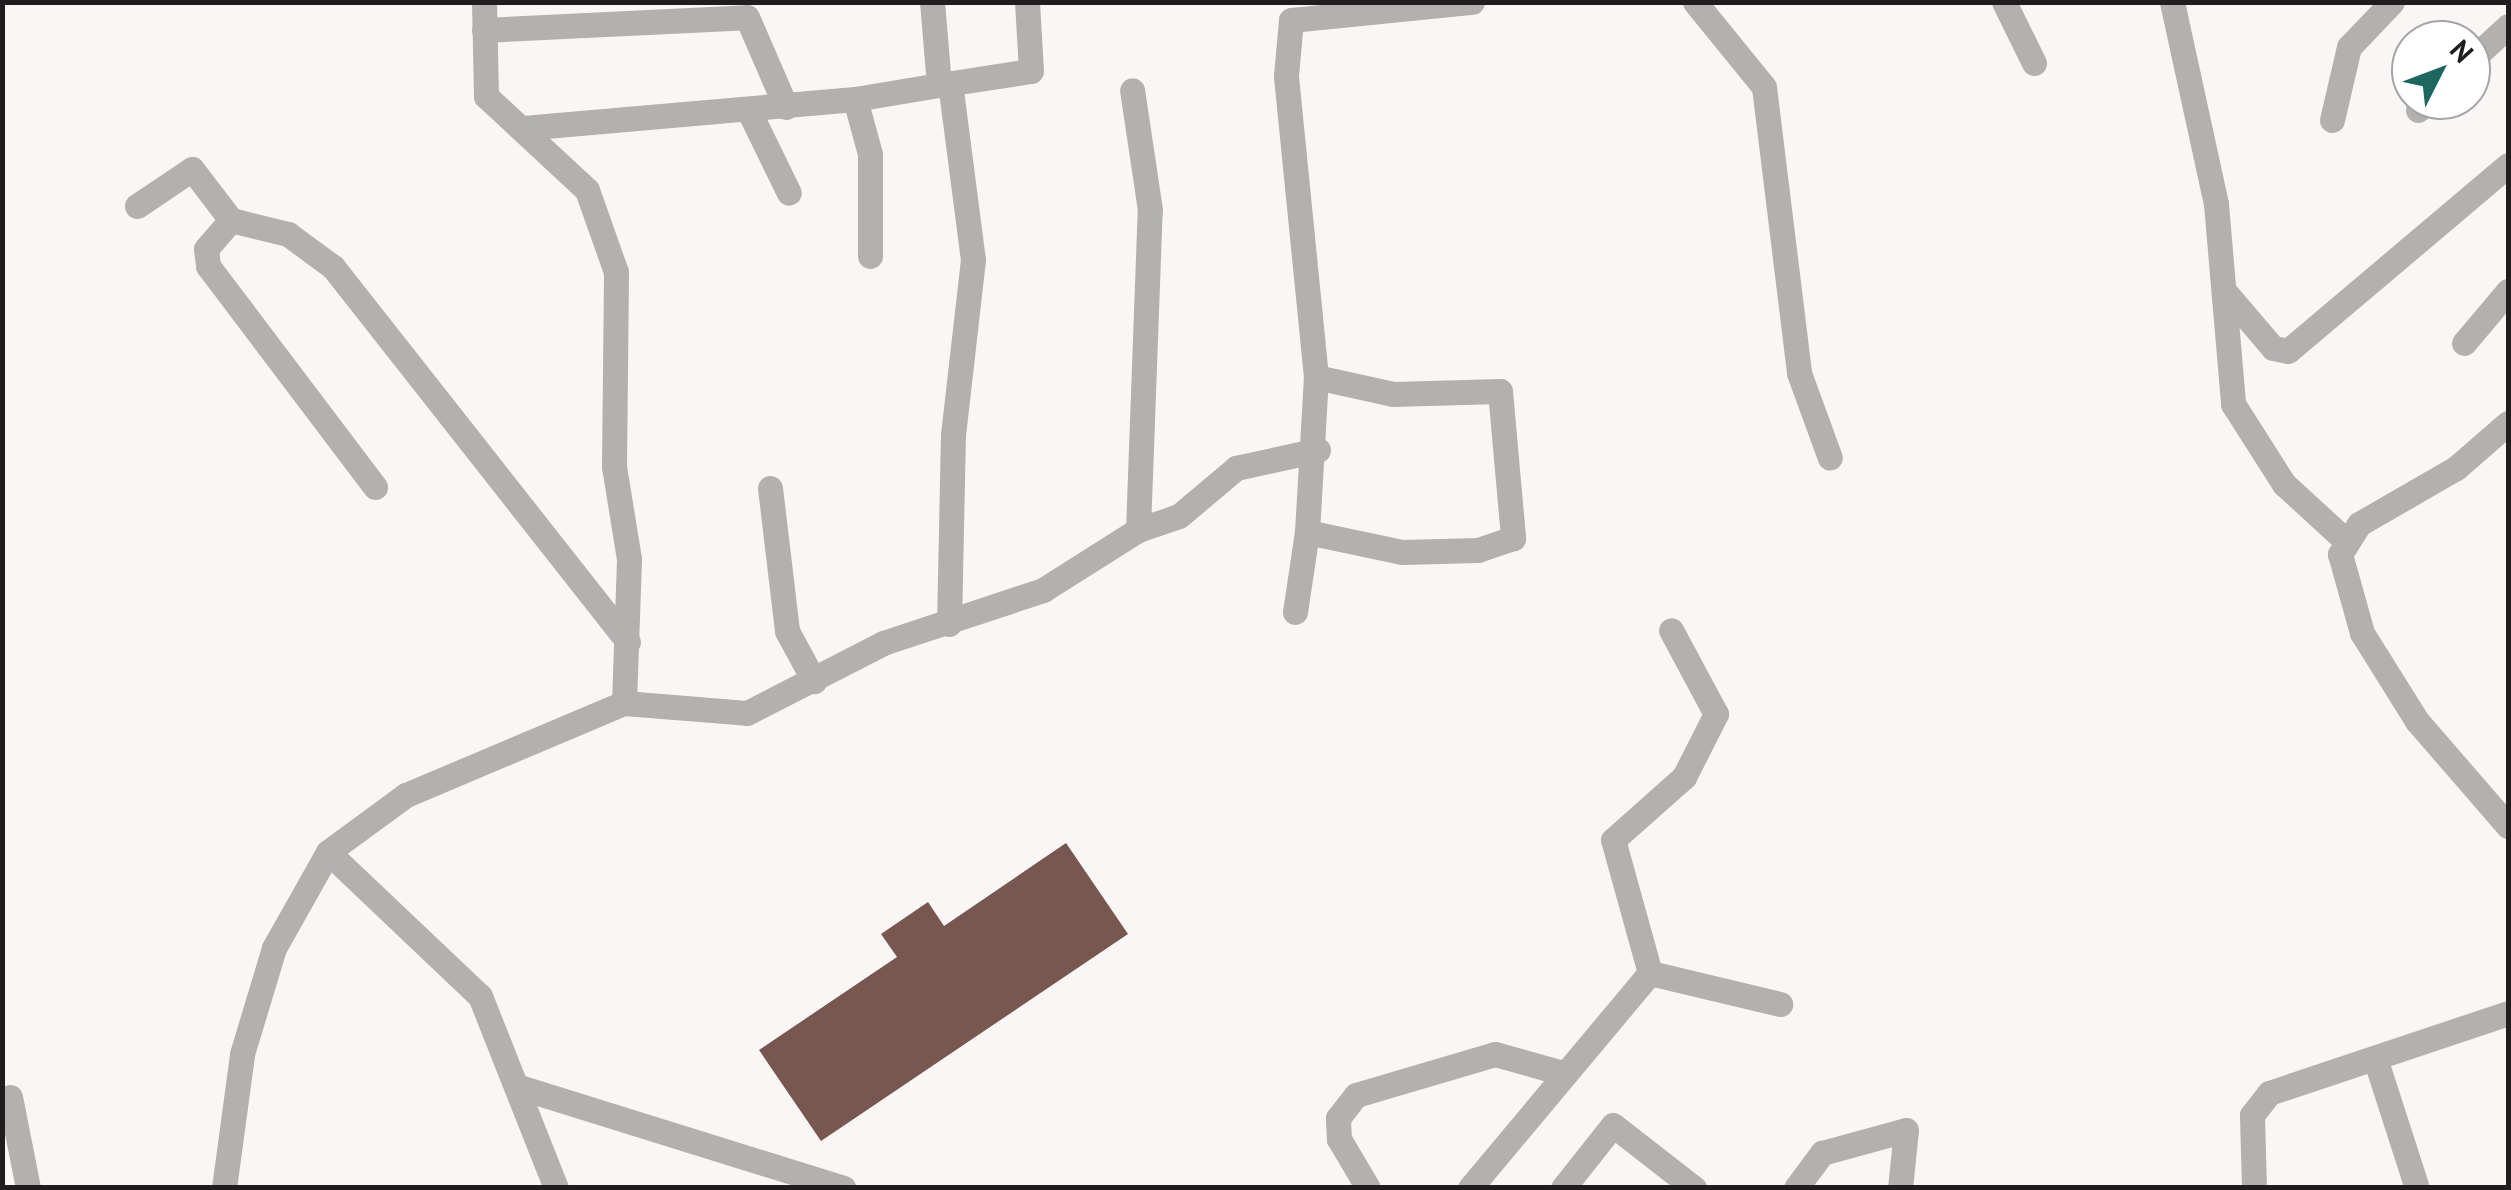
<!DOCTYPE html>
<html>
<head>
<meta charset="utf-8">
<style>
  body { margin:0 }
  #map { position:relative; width:2511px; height:1190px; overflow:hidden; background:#faf6f5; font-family:"PT Sans",sans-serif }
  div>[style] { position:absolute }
  .building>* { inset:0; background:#775750 }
  .minor>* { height:25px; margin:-12.5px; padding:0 12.5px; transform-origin:12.5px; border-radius:12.5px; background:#b2b1b0 }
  span { translate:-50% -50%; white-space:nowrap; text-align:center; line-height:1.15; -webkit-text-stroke:10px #fff; paint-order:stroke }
  .frame { position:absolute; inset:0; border:5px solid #1f1d1d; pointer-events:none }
  .north { position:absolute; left:2391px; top:20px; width:100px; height:100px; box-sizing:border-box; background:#fff; border:2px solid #a5a5a5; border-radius:50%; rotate:48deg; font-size:28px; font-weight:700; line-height:40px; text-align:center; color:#1f1d1d }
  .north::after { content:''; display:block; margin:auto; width:35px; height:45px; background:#1d675e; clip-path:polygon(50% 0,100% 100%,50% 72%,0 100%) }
</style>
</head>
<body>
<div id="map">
  <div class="building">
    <i style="clip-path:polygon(1066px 843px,1128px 934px,821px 1141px,759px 1050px,897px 957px,881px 934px,928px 902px,944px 926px)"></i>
  </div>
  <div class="minor">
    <i style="left:1695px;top:2px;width:109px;rotate:50.9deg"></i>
    <i style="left:1764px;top:87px;width:288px;rotate:83deg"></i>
    <i style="left:1799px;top:373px;width:90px;rotate:70deg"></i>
    <i style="left:2004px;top:2px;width:68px;rotate:63.8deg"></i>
    <i style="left:2172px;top:2px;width:207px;rotate:77.7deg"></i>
    <i style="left:2216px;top:204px;width:201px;rotate:85.1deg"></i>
    <i style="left:2233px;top:404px;width:95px;rotate:57.5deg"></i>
    <i style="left:2284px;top:484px;width:81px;rotate:42.5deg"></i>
    <i style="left:484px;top:30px;width:263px;rotate:-2.8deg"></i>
    <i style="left:747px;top:17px;width:98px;rotate:66.6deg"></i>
    <i style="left:2471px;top:60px;width:50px;rotate:-42.6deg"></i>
    <i style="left:939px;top:85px;width:93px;rotate:-8.7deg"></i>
    <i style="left:1031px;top:71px;width:69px;rotate:-93.3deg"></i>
    <i style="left:855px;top:99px;width:85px;rotate:-9.5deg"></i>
    <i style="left:939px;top:85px;width:83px;rotate:-94.8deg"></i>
    <i style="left:748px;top:109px;width:93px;rotate:64deg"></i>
    <i style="left:2418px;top:110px;width:14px;rotate:-45deg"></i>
    <i style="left:2332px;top:120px;width:75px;rotate:-76.9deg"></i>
    <i style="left:2349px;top:47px;width:62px;rotate:-46.3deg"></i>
    <i style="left:523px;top:128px;width:333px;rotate:-5deg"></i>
    <i style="left:855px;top:99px;width:57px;rotate:74.7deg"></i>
    <i style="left:870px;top:154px;width:102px;rotate:90deg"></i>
    <i style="left:137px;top:206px;width:66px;rotate:-33.9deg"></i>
    <i style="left:192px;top:169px;width:64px;rotate:52.6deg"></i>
    <i style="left:231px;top:220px;width:59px;rotate:13.8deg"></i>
    <i style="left:288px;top:234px;width:56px;rotate:36.3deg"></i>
    <i style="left:333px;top:267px;width:477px;rotate:51.8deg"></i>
    <i style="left:231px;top:220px;width:38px;rotate:131deg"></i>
    <i style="left:206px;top:249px;width:17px;rotate:83deg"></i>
    <i style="left:208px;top:266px;width:277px;rotate:52.9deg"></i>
    <i style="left:2226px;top:293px;width:72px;rotate:49.5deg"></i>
    <i style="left:2273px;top:348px;width:15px;rotate:11deg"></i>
    <i style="left:2288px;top:351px;width:288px;rotate:-40.2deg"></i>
    <i style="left:2464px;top:343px;width:68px;rotate:-49.8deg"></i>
    <i style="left:1316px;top:377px;width:79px;rotate:12.4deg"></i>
    <i style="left:1393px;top:394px;width:107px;rotate:-1.6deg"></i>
    <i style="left:1500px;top:391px;width:148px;rotate:84.9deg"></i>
    <i style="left:1513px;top:538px;width:37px;rotate:161deg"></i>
    <i style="left:1478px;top:550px;width:76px;rotate:178.5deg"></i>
    <i style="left:1402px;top:552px;width:97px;rotate:-168.1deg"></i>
    <i style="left:1307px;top:532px;width:155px;rotate:-86.7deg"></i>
    <i style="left:1316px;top:377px;width:302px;rotate:-95.7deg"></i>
    <i style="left:1286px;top:76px;width:56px;rotate:-84.9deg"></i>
    <i style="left:1291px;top:20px;width:182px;rotate:-5.7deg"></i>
    <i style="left:2508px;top:423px;width:69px;rotate:139.1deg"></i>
    <i style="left:2456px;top:468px;width:112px;rotate:150deg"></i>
    <i style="left:2359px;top:524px;width:36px;rotate:122deg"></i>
    <i style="left:2340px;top:554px;width:82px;rotate:74.4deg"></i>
    <i style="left:2362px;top:633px;width:104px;rotate:58deg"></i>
    <i style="left:2417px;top:721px;width:139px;rotate:49.1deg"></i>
    <i style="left:770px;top:488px;width:144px;rotate:83.2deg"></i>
    <i style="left:787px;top:631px;width:57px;rotate:61.6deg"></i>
    <i style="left:1138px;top:530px;width:43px;rotate:-18.9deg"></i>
    <i style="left:1179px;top:516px;width:75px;rotate:-40.1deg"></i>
    <i style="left:1236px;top:468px;width:84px;rotate:-12.4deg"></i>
    <i style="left:1295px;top:612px;width:81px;rotate:-81.5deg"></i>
    <i style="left:949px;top:624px;width:189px;rotate:-88.8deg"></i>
    <i style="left:953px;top:435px;width:176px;rotate:-83.5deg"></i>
    <i style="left:973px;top:260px;width:178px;rotate:-97.4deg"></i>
    <i style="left:624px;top:703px;width:123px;rotate:4.6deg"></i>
    <i style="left:747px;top:713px;width:153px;rotate:-27.2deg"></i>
    <i style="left:883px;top:643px;width:169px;rotate:-18.3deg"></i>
    <i style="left:1043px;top:590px;width:112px;rotate:-32.3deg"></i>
    <i style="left:1138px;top:530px;width:320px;rotate:-87.9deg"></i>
    <i style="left:1150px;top:210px;width:121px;rotate:-98.5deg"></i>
    <i style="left:328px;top:852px;width:209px;rotate:43.5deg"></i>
    <i style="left:480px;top:996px;width:206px;rotate:68.4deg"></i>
    <i style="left:1650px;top:973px;width:134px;rotate:13.4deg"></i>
    <i style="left:2375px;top:1058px;width:133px;rotate:72.1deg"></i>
    <i style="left:516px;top:1086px;width:343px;rotate:17.3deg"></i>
    <i style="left:10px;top:1097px;width:93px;rotate:78.8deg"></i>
    <i style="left:224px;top:1188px;width:135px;rotate:-82.3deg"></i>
    <i style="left:242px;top:1054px;width:111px;rotate:-73.2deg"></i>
    <i style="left:274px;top:948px;width:110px;rotate:-60.6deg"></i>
    <i style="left:328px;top:852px;width:97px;rotate:-36.2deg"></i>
    <i style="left:406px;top:795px;width:237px;rotate:-22.9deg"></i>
    <i style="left:624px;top:703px;width:144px;rotate:-88deg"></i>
    <i style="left:629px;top:559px;width:94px;rotate:-99.2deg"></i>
    <i style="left:614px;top:466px;width:194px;rotate:-89.4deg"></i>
    <i style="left:616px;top:272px;width:87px;rotate:-109.5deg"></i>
    <i style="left:587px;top:190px;width:138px;rotate:-137.1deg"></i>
    <i style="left:486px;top:96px;width:94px;rotate:-91.2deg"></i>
    <i style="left:1368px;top:1188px;width:57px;rotate:-120.6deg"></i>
    <i style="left:1339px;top:1139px;width:21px;rotate:-93deg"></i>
    <i style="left:1338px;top:1118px;width:29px;rotate:-52deg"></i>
    <i style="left:1356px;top:1095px;width:145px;rotate:-16.4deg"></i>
    <i style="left:1495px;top:1054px;width:66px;rotate:15.7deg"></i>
    <i style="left:1470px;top:1188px;width:280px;rotate:-50.1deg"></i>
    <i style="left:1650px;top:973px;width:138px;rotate:-105.5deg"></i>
    <i style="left:1613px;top:840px;width:95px;rotate:-41.6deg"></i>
    <i style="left:1684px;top:777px;width:71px;rotate:-63.1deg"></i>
    <i style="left:1716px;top:714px;width:95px;rotate:-118.2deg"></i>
    <i style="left:1563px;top:1188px;width:80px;rotate:-51.6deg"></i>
    <i style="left:1613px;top:1125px;width:103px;rotate:37.9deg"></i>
    <i style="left:1796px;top:1188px;width:44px;rotate:-53.4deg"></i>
    <i style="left:1822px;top:1153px;width:87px;rotate:-15.3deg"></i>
    <i style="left:1906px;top:1130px;width:58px;rotate:95.9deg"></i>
    <i style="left:2254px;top:1188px;width:73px;rotate:-91.6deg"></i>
    <i style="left:2252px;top:1115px;width:28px;rotate:-52deg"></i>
    <i style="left:2269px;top:1093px;width:252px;rotate:-18.5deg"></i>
  </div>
  <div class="frame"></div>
  <div class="north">N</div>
</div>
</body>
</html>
